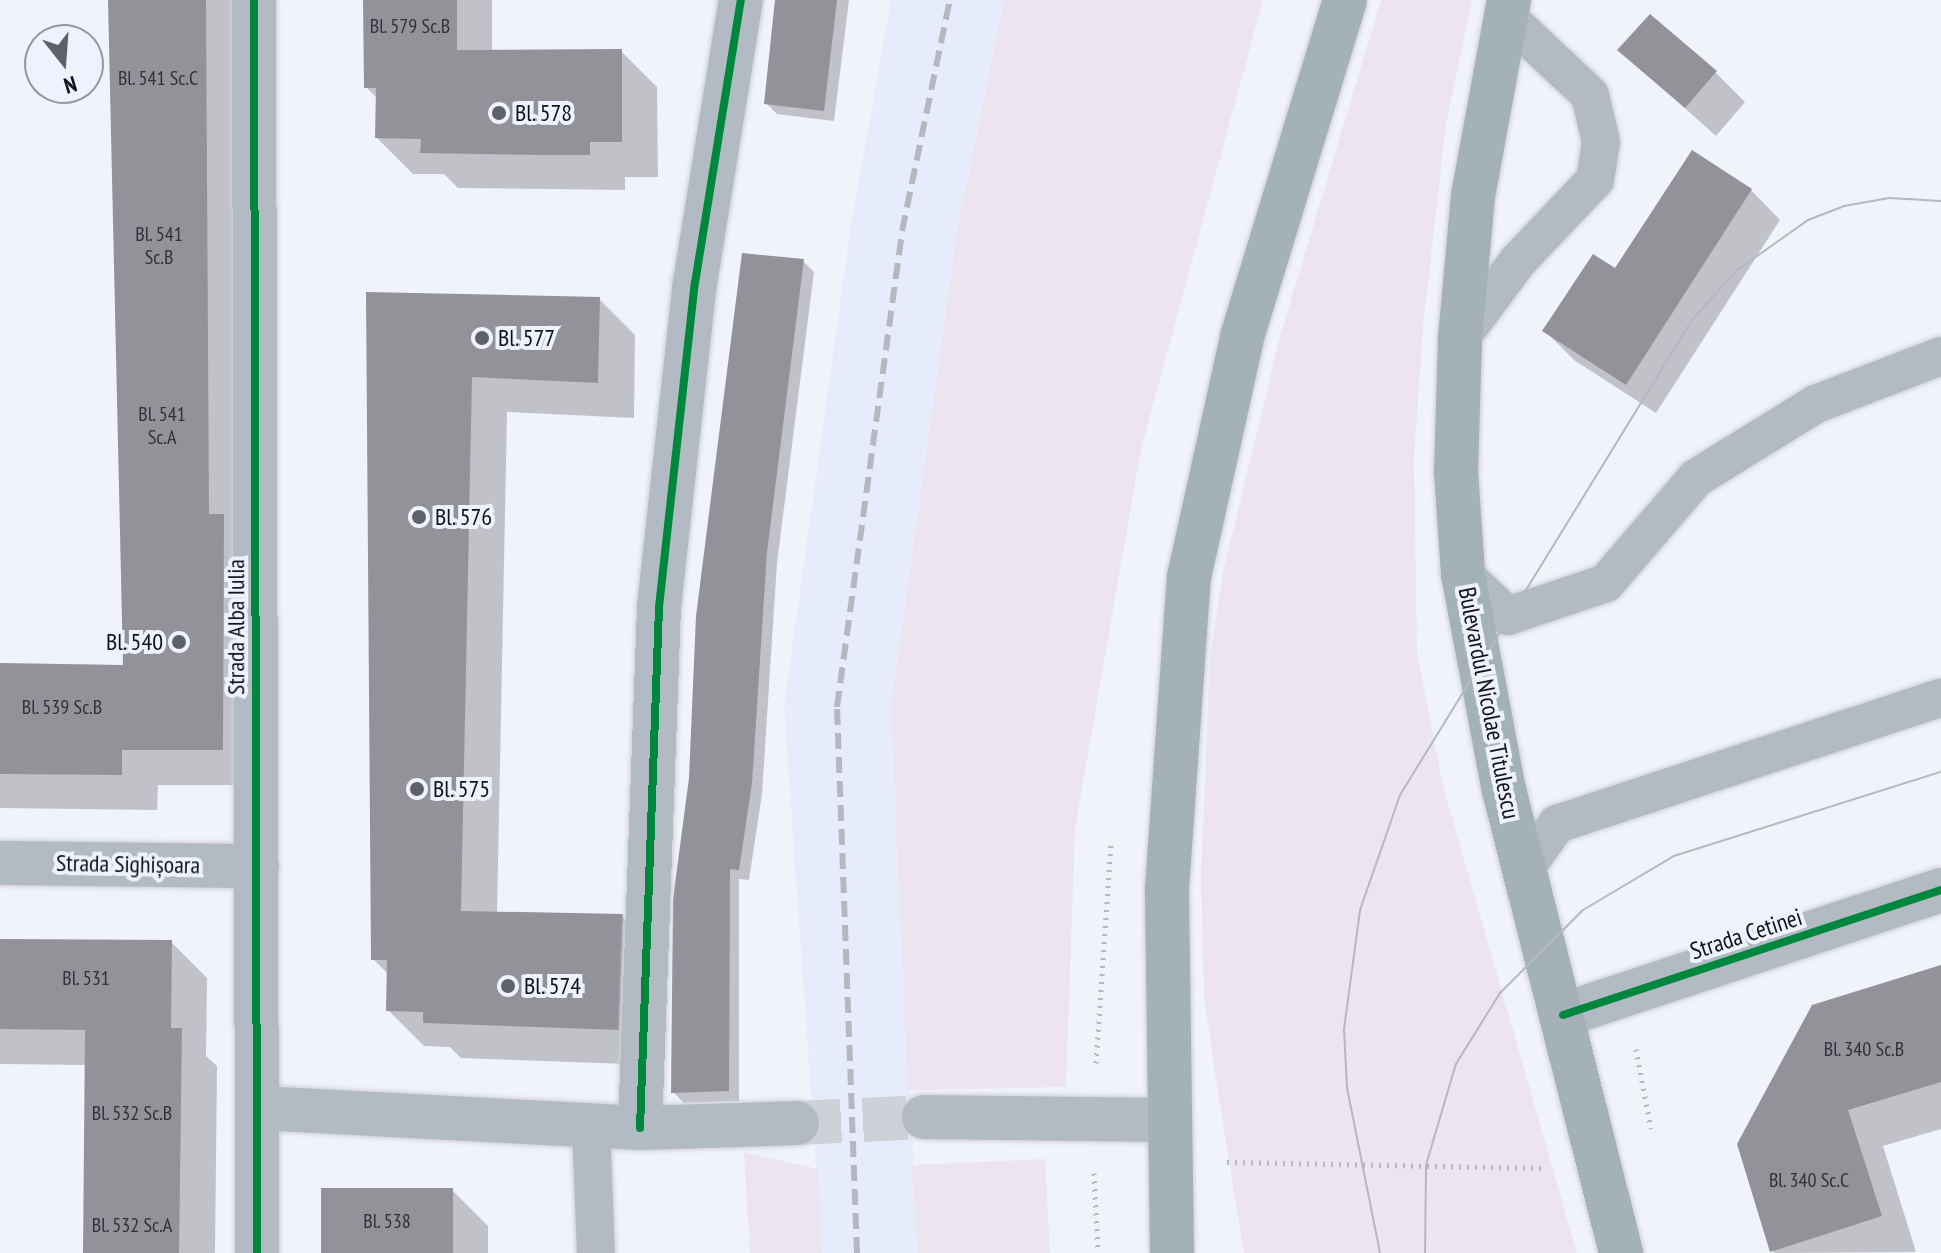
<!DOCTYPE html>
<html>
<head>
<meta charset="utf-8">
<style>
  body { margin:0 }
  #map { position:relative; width:1941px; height:1253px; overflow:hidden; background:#f1f3fa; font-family:"PT Sans Narrow",sans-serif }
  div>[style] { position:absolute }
  .built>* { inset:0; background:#e7ecfc }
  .green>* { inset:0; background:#ede4f2 }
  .shadow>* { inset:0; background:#0003 }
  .building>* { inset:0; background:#929298 }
  .minor-tunnel>* { height:44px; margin-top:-22px; transform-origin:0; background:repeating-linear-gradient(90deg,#cfd1d8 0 44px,transparent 0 66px) }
  .path>* { height:5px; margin-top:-2.5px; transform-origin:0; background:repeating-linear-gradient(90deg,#b3b9c0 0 2px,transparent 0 8px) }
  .roads { filter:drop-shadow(0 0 2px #ced0d5) drop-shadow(0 0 2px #ced0d5) }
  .service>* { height:38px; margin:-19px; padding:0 19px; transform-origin:19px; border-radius:19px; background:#b2bbc3 }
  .minor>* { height:44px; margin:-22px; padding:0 22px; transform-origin:22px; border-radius:22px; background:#b2bbc3 }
  .secondary>* { height:44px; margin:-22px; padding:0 22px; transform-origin:22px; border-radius:22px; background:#a5b1b9 }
  .tram>* { height:2px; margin:-1px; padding:0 1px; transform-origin:1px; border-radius:1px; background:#b5b8be }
  .rail>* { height:6px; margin-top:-3px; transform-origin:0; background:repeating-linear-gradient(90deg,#b5b8be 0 16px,transparent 0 24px) }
  .cycleway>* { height:8px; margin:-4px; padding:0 4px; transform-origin:4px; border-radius:4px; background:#00873e }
  .dots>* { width:22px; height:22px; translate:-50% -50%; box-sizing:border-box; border:4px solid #edf2fe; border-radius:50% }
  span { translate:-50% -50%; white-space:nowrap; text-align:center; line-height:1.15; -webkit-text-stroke:8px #edf2fe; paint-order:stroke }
  .number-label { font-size:20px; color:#303237 }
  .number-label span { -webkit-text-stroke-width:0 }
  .poi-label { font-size:24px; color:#101217 }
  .left { translate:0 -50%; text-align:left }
  .right { translate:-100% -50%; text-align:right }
  .street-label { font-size:24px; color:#101217 }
  .north { position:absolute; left:24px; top:24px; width:80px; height:80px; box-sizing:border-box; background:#edf2fe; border:2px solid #9598a2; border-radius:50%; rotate:163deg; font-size:22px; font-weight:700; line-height:32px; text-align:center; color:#101217 }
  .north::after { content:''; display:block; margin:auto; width:28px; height:36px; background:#5f6166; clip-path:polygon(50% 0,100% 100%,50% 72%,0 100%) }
</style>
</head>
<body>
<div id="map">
  <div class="built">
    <i style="clip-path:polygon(891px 0,1004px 0,957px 231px,891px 706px,918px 1253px,822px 1253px,784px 706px,851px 225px)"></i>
  </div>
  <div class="green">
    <i style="clip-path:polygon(1004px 0,1263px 0,1141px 449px,1075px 829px,1066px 1087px,908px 1090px,891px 706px,957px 231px)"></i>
    <i style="clip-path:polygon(1381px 0,1472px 0,1446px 124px,1423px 327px,1414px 458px,1417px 651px,1443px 786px,1577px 1253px,1244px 1253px,1217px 1087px,1204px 996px,1201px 875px,1210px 657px,1223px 572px,1281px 333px)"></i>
    <i style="clip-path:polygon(744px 1152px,818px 1169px,822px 1253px,750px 1253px)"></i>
    <i style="clip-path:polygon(1045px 1159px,1050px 1253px,918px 1253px,912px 1165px)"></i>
  </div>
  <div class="shadow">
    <i style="clip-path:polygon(110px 0,243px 0,258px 785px,158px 785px,157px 810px,0 808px,0 665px,125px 667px)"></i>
    <i style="clip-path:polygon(365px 0,492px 0,492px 51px,621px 51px,657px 87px,658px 177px,625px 177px,625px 190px,458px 188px,444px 174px,413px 174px,377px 138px,378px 99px,366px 87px)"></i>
    <i style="clip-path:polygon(780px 0,849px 0,834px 121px,777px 114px,766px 103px)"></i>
    <i style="clip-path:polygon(1620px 50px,1716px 73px,1745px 102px,1716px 136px)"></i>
    <i style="clip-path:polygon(1751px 190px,1780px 220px,1656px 413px,1574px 360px,1545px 331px)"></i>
    <i style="clip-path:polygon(803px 261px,814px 272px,777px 563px,762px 794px,749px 880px,739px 879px,739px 1101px,684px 1103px,673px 1092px)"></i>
    <i style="clip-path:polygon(369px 294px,599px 299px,635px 335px,634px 418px,507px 412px,497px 914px,622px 916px,658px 952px,654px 1065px,461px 1058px,450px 1047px,424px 1046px,388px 1010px,389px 975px,373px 959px)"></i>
    <i style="clip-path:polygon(0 941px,171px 942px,207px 978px,206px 1056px,217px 1066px,215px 1253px,85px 1253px,86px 1065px,0 1064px)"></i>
    <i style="clip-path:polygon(1941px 968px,1941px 1129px,1883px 1146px,1916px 1252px,1774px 1253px,1739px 1145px)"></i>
    <i style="clip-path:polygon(452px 1190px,488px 1226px,488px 1253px,324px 1253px)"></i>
  </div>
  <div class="building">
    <i style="clip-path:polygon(108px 0,206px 0,209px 514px,224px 514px,223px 750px,122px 750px,122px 775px,0 774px,0 663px,123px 665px)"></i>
    <i style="clip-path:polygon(363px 0,457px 0,457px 50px,622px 49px,622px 142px,590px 142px,590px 155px,540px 155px,420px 153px,421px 139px,375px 138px,376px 88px,364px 88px)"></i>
    <i style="clip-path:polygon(775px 0,837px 0,824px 111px,764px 104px)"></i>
    <i style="clip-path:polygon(1650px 14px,1717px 71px,1685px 108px,1617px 50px)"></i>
    <i style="clip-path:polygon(1692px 150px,1752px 189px,1626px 385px,1542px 331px,1593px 254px,1615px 268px)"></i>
    <i style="clip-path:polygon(742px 253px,804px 259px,767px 552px,752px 783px,739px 870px,730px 869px,729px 1091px,671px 1093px,673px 899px,689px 778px,696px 616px)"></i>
    <i style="clip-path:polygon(366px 292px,600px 297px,598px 383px,472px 377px,461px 911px,623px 914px,619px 1030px,423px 1023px,423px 1012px,386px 1011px,387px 960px,371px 960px)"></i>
    <i style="clip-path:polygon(0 939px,172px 940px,171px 1028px,182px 1028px,179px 1253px,83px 1253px,85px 1030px,0 1029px)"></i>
    <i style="clip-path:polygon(1941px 965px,1941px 1082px,1848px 1110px,1882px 1216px,1770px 1252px,1737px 1144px,1812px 1005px)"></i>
    <i style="clip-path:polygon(321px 1188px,453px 1188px,453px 1253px,321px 1253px)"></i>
  </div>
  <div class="minor-tunnel">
    <i style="left:797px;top:1123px;width:127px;rotate:-2.7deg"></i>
  </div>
  <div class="path">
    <i style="left:1636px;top:1049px;width:81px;rotate:79.4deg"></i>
    <i style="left:1096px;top:1063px;width:223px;rotate:-86.1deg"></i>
    <i style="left:1227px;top:1162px;width:318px;rotate:1.1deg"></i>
    <i style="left:1094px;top:1173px;width:80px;rotate:87.1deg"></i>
  </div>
  <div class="roads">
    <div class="service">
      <i style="left:1460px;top:339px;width:97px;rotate:-53.4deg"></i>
      <i style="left:1518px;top:261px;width:112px;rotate:-46.5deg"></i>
      <i style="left:1595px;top:180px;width:38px;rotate:-81deg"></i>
      <i style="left:1601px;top:142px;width:48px;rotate:-103.2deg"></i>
      <i style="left:1590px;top:95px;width:115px;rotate:-136.8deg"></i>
      <i style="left:1463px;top:574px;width:62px;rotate:43deg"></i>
      <i style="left:1508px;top:616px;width:103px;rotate:-18.6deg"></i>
      <i style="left:1606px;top:583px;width:138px;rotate:-49.4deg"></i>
      <i style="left:1696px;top:478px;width:141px;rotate:-31.7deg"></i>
      <i style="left:1816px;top:404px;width:134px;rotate:-21deg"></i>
      <i style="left:1524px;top:870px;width:57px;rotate:-54.3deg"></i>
      <i style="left:1557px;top:824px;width:404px;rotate:-18.2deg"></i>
      <i style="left:591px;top:1125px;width:128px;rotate:87.8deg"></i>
    </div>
    <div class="minor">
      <i style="left:254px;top:0;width:1253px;rotate:89.86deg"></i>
      <i style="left:0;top:863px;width:257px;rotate:0.7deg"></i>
      <i style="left:1563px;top:1015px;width:398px;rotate:-18.3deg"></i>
      <i style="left:259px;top:1108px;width:382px;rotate:3deg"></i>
      <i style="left:640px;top:1128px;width:157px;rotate:-1.8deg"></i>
      <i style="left:924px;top:1117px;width:244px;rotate:0.7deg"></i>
      <i style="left:640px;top:1128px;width:521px;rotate:-87.91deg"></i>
      <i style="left:659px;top:607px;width:326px;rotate:-83.7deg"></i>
      <i style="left:695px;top:283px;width:287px;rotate:-80.8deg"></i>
    </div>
    <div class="secondary">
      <i style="left:1509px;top:0;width:199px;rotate:100.4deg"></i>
      <i style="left:1473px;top:196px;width:144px;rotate:95.2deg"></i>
      <i style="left:1460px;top:339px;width:132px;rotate:91.7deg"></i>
      <i style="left:1456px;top:471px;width:103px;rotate:86.1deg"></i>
      <i style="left:1463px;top:574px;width:220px;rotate:79.3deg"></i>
      <i style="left:1504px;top:790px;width:478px;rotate:75.8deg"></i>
      <i style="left:1172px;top:1253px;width:364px;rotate:-90.8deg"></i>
      <i style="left:1167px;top:889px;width:313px;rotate:-86deg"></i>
      <i style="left:1189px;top:577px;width:246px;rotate:-77.5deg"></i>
      <i style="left:1242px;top:337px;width:352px;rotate:-73deg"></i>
    </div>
  </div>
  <div class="tram">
    <i style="left:1380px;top:1253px;width:168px;rotate:-101.3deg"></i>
    <i style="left:1347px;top:1088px;width:59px;rotate:-92.9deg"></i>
    <i style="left:1344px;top:1029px;width:120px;rotate:-82.3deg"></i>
    <i style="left:1360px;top:910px;width:122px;rotate:-70.8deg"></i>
    <i style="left:1400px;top:795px;width:558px;rotate:-58.42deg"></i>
    <i style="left:1692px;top:320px;width:66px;rotate:-48.1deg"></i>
    <i style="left:1736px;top:271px;width:88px;rotate:-35.3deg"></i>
    <i style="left:1808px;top:220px;width:39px;rotate:-21deg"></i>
    <i style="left:1844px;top:206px;width:46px;rotate:-10.1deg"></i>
    <i style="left:1889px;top:198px;width:52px;rotate:3.3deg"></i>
    <i style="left:1425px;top:1253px;width:88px;rotate:-89.3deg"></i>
    <i style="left:1426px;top:1165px;width:105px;rotate:-73.5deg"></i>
    <i style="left:1456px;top:1064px;width:84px;rotate:-58.2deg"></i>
    <i style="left:1500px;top:993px;width:117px;rotate:-45deg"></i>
    <i style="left:1583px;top:910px;width:106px;rotate:-30.7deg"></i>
    <i style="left:1674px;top:856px;width:280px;rotate:-17.5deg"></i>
  </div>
  <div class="rail">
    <i style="left:857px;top:1253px;width:546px;rotate:-92.1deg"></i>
    <i style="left:837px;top:707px;width:480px;rotate:-82.2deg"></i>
    <i style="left:902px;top:231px;width:236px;rotate:-78.3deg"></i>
  </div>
  <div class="cycleway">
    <i style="left:254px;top:0;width:1253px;rotate:89.86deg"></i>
    <i style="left:1563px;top:1015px;width:398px;rotate:-18.3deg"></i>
    <i style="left:640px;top:1128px;width:521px;rotate:-87.91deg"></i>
    <i style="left:659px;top:607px;width:326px;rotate:-83.7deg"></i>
    <i style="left:695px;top:283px;width:287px;rotate:-80.8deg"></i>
  </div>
  <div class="dots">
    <i style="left:499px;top:113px;background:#5f6166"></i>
    <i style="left:482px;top:338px;background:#5f6166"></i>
    <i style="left:419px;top:517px;background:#5f6166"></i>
    <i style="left:179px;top:642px;background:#5f6166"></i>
    <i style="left:417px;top:789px;background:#5f6166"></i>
    <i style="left:508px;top:986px;background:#5f6166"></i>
  </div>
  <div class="number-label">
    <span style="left:410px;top:26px">Bl. 579 Sc.B</span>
    <span style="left:158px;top:78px">Bl. 541 Sc.C</span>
    <span style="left:159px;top:246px">Bl. 541<br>Sc.B</span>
    <span style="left:162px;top:426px">Bl. 541<br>Sc.A</span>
    <span style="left:62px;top:707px">Bl. 539 Sc.B</span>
    <span style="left:86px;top:978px">Bl. 531</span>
    <span style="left:1864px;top:1049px">Bl. 340 Sc.B</span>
    <span style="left:132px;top:1113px">Bl. 532 Sc.B</span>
    <span style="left:1809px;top:1180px">Bl. 340 Sc.C</span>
    <span style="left:387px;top:1221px">Bl. 538</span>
    <span style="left:132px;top:1225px">Bl. 532 Sc.A</span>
  </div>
  <div class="poi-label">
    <span class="left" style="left:515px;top:113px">Bl. 578</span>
    <span class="left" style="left:498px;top:338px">Bl. 577</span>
    <span class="left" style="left:435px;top:517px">Bl. 576</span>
    <span class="right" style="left:163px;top:642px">Bl. 540</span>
    <span class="left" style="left:433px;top:789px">Bl. 575</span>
    <span class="left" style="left:524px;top:986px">Bl. 574</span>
  </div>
  <div class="street-label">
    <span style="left:236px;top:627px;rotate:-90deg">Strada Alba Iulia</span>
    <span style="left:1489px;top:703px;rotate:79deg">Bulevardul Nicolae Titulescu</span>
    <span style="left:128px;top:864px;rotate:1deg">Strada Sighișoara</span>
    <span style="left:1746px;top:934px;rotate:-18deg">Strada Cetinei</span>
  </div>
  <div class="north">N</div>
</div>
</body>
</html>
